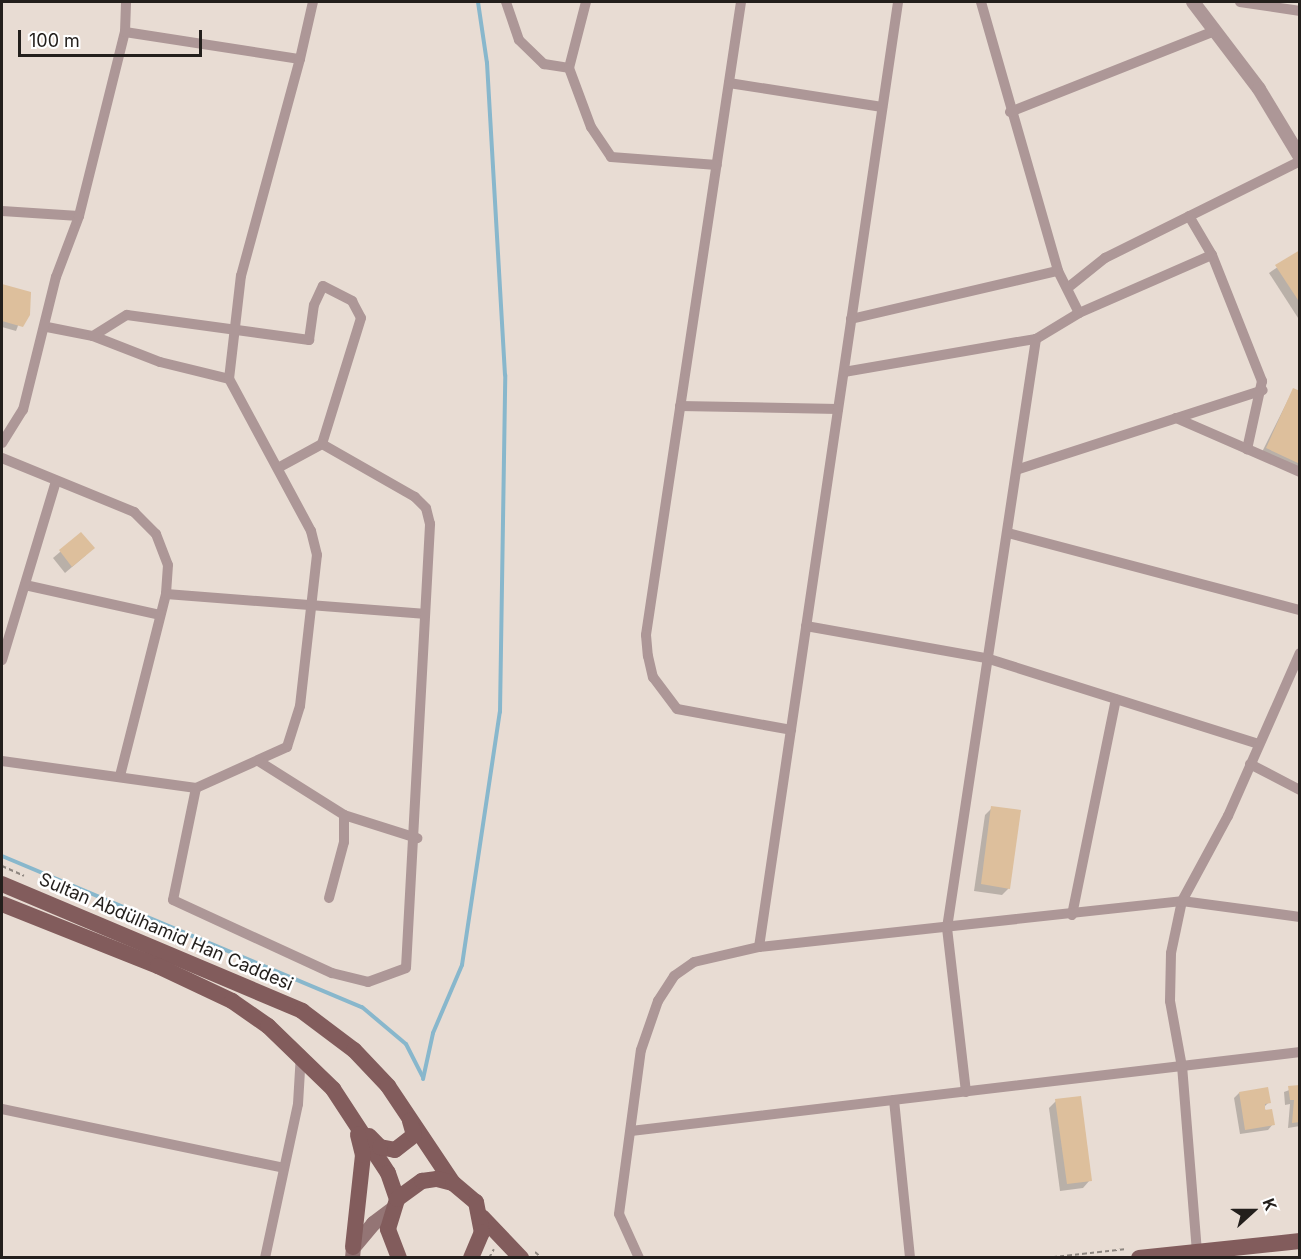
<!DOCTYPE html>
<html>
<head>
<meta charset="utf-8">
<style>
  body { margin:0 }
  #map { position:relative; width:1301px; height:1259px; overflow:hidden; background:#e8dcd3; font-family:Inter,sans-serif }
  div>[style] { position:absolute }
  .shadow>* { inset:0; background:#0003 }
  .stream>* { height:4px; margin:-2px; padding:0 2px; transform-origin:2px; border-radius:2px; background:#88b7cc }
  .building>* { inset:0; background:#ddbf9c }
  .path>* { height:2px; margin-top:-1px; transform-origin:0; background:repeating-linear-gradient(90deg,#8e8680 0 4.5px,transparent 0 7.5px) }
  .minor>* { height:10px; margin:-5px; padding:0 5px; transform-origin:5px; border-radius:5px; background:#ad9797 }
  .tertiary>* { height:14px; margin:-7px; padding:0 7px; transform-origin:7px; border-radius:7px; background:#ad9797 }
  .secondary>* { height:15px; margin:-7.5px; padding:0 7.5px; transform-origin:7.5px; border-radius:7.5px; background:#947575 }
  .primary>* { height:16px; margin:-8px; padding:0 8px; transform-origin:8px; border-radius:8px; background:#825c5c }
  span { translate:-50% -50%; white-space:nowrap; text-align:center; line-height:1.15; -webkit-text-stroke:5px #fff; paint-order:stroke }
  .street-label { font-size:18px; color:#231f1c }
  .frame { position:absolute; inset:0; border:3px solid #231f1c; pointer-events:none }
  .north { position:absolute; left:1223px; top:1181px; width:60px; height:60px; -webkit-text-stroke:4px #fff; paint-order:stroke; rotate:69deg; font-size:16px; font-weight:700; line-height:24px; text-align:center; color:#231f1c }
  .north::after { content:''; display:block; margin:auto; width:21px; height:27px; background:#231f1c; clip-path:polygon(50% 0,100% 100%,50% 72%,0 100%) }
  .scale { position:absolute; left:18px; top:30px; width:184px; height:27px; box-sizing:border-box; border:3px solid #231f1c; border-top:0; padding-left:8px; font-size:18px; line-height:21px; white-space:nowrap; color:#231f1c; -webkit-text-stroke:4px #fff; paint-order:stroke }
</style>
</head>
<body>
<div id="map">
  <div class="shadow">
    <i style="clip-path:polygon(1300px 252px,1300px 321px,1269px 273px)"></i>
    <i style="clip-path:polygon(2px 286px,30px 293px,16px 331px,2px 327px)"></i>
    <i style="clip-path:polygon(1293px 390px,1300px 393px,1300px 473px,1260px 456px)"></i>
    <i style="clip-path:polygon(81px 534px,86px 555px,65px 573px,53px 558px)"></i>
    <i style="clip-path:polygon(992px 808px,1009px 888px,1002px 895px,974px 891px,985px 815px)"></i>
    <i style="clip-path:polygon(1300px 1086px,1300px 1126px,1288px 1128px,1290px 1104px,1285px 1105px,1284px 1092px)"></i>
    <i style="clip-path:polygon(1239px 1093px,1269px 1102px,1264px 1107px,1273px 1124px,1268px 1130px,1240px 1134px,1234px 1098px)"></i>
    <i style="clip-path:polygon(1056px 1101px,1090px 1180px,1083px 1188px,1060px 1191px,1049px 1108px)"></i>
  </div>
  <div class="stream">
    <i style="left:2px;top:856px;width:390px;rotate:22.8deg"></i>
    <i style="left:362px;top:1007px;width:57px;rotate:40.1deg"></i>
    <i style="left:406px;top:1044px;width:36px;rotate:63deg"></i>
    <i style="left:423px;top:1079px;width:47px;rotate:-77.7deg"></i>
    <i style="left:433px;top:1033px;width:74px;rotate:-66.9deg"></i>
    <i style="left:462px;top:965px;width:256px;rotate:-81.5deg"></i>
    <i style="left:500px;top:712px;width:337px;rotate:-89.1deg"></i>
    <i style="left:505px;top:375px;width:313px;rotate:-93.3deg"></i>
    <i style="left:487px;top:63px;width:62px;rotate:-98.4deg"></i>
  </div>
  <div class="building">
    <i style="clip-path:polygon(1300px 250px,1300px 303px,1275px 265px)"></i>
    <i style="clip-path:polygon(2px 284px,31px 292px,30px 315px,23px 327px,2px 321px)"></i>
    <i style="clip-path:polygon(1293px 388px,1300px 391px,1300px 464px,1266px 448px)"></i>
    <i style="clip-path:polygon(81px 532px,95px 548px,72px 567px,59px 550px)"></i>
    <i style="clip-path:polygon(991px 806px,1021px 810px,1010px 889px,981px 884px)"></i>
    <i style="clip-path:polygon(1300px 1085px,1300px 1122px,1292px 1123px,1294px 1100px,1290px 1100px,1288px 1086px)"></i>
    <i style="clip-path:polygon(1268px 1087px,1271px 1103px,1265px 1104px,1265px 1110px,1272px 1109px,1275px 1125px,1245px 1130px,1239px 1092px)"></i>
    <i style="clip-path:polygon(1081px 1096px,1092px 1181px,1067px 1184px,1055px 1099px)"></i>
  </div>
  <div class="path">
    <i style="left:2px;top:866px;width:24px;rotate:24deg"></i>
    <i style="left:535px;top:1252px;width:9px;rotate:41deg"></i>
    <i style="left:489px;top:1258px;width:10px;rotate:-61deg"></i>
    <i style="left:1045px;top:1258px;width:82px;rotate:-6.3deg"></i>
  </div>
  <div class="minor">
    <i style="left:506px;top:2px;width:40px;rotate:71.1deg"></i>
    <i style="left:519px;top:40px;width:35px;rotate:44deg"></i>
    <i style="left:544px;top:64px;width:25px;rotate:9deg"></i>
    <i style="left:569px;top:68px;width:68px;rotate:-75.6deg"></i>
    <i style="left:741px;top:2px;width:640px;rotate:98.54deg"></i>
    <i style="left:646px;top:635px;width:21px;rotate:85deg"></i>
    <i style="left:648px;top:656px;width:22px;rotate:77deg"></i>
    <i style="left:653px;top:677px;width:40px;rotate:53deg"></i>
    <i style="left:677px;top:709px;width:116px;rotate:10.4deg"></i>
    <i style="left:981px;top:2px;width:280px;rotate:74deg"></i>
    <i style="left:1058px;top:271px;width:47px;rotate:63.4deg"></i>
    <i style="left:1240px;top:2px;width:61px;rotate:8.5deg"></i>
    <i style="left:125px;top:32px;width:177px;rotate:8.8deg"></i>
    <i style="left:300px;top:59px;width:58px;rotate:-77.2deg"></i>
    <i style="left:569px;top:68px;width:63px;rotate:69.6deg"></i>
    <i style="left:591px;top:127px;width:36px;rotate:56deg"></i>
    <i style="left:611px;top:157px;width:106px;rotate:4.3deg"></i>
    <i style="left:729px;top:83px;width:155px;rotate:8.9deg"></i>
    <i style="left:1010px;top:112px;width:220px;rotate:-21.6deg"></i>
    <i style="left:2px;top:211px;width:77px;rotate:3.7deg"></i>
    <i style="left:1189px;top:216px;width:45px;rotate:59.5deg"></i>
    <i style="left:1212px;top:255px;width:136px;rotate:68.4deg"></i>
    <i style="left:1262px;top:381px;width:70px;rotate:102.4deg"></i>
    <i style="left:1070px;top:286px;width:45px;rotate:-38.7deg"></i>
    <i style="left:1105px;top:258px;width:218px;rotate:-26.4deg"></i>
    <i style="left:851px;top:319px;width:212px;rotate:-13.1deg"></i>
    <i style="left:47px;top:327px;width:47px;rotate:11.1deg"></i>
    <i style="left:93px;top:336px;width:72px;rotate:21.2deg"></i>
    <i style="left:160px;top:362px;width:71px;rotate:13.8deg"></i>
    <i style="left:93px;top:336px;width:40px;rotate:-32deg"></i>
    <i style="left:127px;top:315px;width:184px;rotate:7.8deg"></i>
    <i style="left:309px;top:340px;width:35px;rotate:-82deg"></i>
    <i style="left:314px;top:305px;width:21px;rotate:-65deg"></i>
    <i style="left:323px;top:286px;width:33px;rotate:27deg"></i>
    <i style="left:352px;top:301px;width:19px;rotate:62deg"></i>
    <i style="left:361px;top:318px;width:132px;rotate:107.2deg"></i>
    <i style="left:322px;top:444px;width:50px;rotate:151.4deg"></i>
    <i style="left:844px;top:372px;width:195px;rotate:-9.8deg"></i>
    <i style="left:1036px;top:339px;width:50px;rotate:-31.2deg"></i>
    <i style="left:1079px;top:313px;width:145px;rotate:-23.6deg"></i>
    <i style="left:680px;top:406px;width:158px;rotate:1.1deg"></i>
    <i style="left:1176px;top:418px;width:135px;rotate:23.5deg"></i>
    <i style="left:2px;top:443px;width:39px;rotate:-58deg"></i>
    <i style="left:23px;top:410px;width:137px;rotate:-76.1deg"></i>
    <i style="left:56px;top:277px;width:65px;rotate:-69.3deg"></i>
    <i style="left:79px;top:216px;width:190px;rotate:-76deg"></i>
    <i style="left:125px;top:32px;width:30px;rotate:-88deg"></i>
    <i style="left:2px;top:458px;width:143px;rotate:22.2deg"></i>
    <i style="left:134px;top:512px;width:31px;rotate:45deg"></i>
    <i style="left:156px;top:534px;width:33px;rotate:69deg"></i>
    <i style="left:168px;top:565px;width:29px;rotate:94deg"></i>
    <i style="left:166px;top:594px;width:188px;rotate:104.2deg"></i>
    <i style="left:1019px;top:469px;width:256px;rotate:-17.9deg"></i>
    <i style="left:1008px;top:533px;width:302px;rotate:14.8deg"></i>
    <i style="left:25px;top:585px;width:138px;rotate:12.5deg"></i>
    <i style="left:166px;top:594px;width:258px;rotate:4.4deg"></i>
    <i style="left:806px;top:626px;width:183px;rotate:10.1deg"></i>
    <i style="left:986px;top:658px;width:285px;rotate:17.5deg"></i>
    <i style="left:2px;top:660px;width:187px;rotate:-73.2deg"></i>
    <i style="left:2px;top:761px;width:196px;rotate:7.9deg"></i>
    <i style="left:196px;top:788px;width:100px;rotate:-24.3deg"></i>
    <i style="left:287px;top:747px;width:43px;rotate:-72.4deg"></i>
    <i style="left:300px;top:706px;width:152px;rotate:-83.6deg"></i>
    <i style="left:317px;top:555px;width:25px;rotate:-104deg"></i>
    <i style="left:311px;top:531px;width:173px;rotate:-118.3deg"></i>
    <i style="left:229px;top:379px;width:104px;rotate:-83.4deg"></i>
    <i style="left:241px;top:276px;width:225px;rotate:-74.8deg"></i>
    <i style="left:260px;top:762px;width:99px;rotate:32.2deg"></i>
    <i style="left:344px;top:815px;width:77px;rotate:17.5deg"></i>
    <i style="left:1250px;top:764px;width:56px;rotate:27.5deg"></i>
    <i style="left:196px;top:788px;width:114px;rotate:101.6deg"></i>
    <i style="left:173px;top:900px;width:175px;rotate:24.7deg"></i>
    <i style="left:332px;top:973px;width:37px;rotate:14deg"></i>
    <i style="left:368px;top:982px;width:40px;rotate:-20.2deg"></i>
    <i style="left:406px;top:968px;width:445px;rotate:-86.9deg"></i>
    <i style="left:430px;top:524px;width:16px;rotate:-104deg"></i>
    <i style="left:426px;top:508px;width:16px;rotate:-135deg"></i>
    <i style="left:415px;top:497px;width:107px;rotate:-150.3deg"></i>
    <i style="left:329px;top:898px;width:58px;rotate:-75deg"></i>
    <i style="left:344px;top:842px;width:27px;rotate:-90deg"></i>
    <i style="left:1072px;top:915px;width:220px;rotate:-78.5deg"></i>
    <i style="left:759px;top:947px;width:955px;rotate:-81.63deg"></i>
    <i style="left:966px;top:1092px;width:165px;rotate:-96.6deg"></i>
    <i style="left:947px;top:928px;width:596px;rotate:-81.41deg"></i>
    <i style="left:894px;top:1100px;width:159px;rotate:84.2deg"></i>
    <i style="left:2px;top:1109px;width:288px;rotate:11.8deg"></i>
    <i style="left:631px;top:1131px;width:674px;rotate:-6.73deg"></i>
    <i style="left:1197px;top:1252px;width:186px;rotate:-94.6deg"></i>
    <i style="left:1182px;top:1067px;width:67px;rotate:-100.3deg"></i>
    <i style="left:1170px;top:1001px;width:48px;rotate:-88.8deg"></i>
    <i style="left:1171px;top:953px;width:53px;rotate:-78.1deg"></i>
    <i style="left:1182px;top:901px;width:97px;rotate:-61.6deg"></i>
    <i style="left:1228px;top:816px;width:178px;rotate:-66.2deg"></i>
    <i style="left:265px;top:1258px;width:157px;rotate:-77.9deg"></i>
    <i style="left:298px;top:1104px;width:50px;rotate:-86.6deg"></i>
    <i style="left:639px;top:1258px;width:48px;rotate:-114.4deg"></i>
    <i style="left:619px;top:1214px;width:165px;rotate:-82.4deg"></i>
    <i style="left:641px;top:1050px;width:52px;rotate:-70.9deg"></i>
    <i style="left:658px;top:1001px;width:30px;rotate:-57deg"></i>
    <i style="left:674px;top:976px;width:24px;rotate:-35deg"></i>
    <i style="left:694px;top:962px;width:67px;rotate:-13deg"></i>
    <i style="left:759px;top:947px;width:425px;rotate:-6.2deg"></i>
    <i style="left:1182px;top:901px;width:119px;rotate:7.7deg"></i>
  </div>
  <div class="tertiary">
    <i style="left:1193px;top:2px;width:109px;rotate:52.8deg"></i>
    <i style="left:1259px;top:89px;width:79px;rotate:58.9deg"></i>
  </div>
  <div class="secondary">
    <i style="left:352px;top:1258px;width:11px;rotate:-85deg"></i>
    <i style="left:353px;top:1247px;width:31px;rotate:-50deg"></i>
    <i style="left:373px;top:1223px;width:25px;rotate:-37deg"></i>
  </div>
  <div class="primary">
    <i style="left:2px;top:884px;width:326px;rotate:22.9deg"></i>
    <i style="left:302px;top:1011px;width:65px;rotate:36.9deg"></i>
    <i style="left:354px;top:1050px;width:50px;rotate:46.6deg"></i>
    <i style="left:388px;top:1086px;width:117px;rotate:56.2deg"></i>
    <i style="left:2px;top:904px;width:168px;rotate:21.7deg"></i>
    <i style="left:158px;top:966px;width:82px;rotate:25.3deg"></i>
    <i style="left:232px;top:1001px;width:44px;rotate:34.8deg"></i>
    <i style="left:268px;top:1026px;width:91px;rotate:44.1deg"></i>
    <i style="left:333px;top:1089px;width:100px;rotate:56.8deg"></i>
    <i style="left:388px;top:1173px;width:28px;rotate:71deg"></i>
    <i style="left:369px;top:1136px;width:16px;rotate:45deg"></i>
    <i style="left:380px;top:1147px;width:15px;rotate:11deg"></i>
    <i style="left:395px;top:1150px;width:24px;rotate:-38deg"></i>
    <i style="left:414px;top:1135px;width:15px;rotate:-106deg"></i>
    <i style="left:482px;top:1217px;width:57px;rotate:46.4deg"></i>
    <i style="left:353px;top:1247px;width:93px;rotate:-83.8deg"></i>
    <i style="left:363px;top:1155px;width:21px;rotate:-104deg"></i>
    <i style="left:399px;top:1258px;width:31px;rotate:-111deg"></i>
    <i style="left:388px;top:1229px;width:31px;rotate:-73deg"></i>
    <i style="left:397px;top:1199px;width:31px;rotate:-36deg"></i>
    <i style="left:422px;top:1181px;width:15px;rotate:-8deg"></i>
    <i style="left:437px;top:1179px;width:16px;rotate:14deg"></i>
    <i style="left:453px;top:1183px;width:30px;rotate:40deg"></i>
    <i style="left:476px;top:1202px;width:31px;rotate:79deg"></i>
    <i style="left:482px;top:1232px;width:28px;rotate:113deg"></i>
    <i style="left:1139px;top:1258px;width:162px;rotate:-6deg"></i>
  </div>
  <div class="street-label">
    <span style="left:166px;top:932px;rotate:23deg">Sultan Abdülhamid Han Caddesi</span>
  </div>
  <div class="frame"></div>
  <div class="north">K</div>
  <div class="scale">100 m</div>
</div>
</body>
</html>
